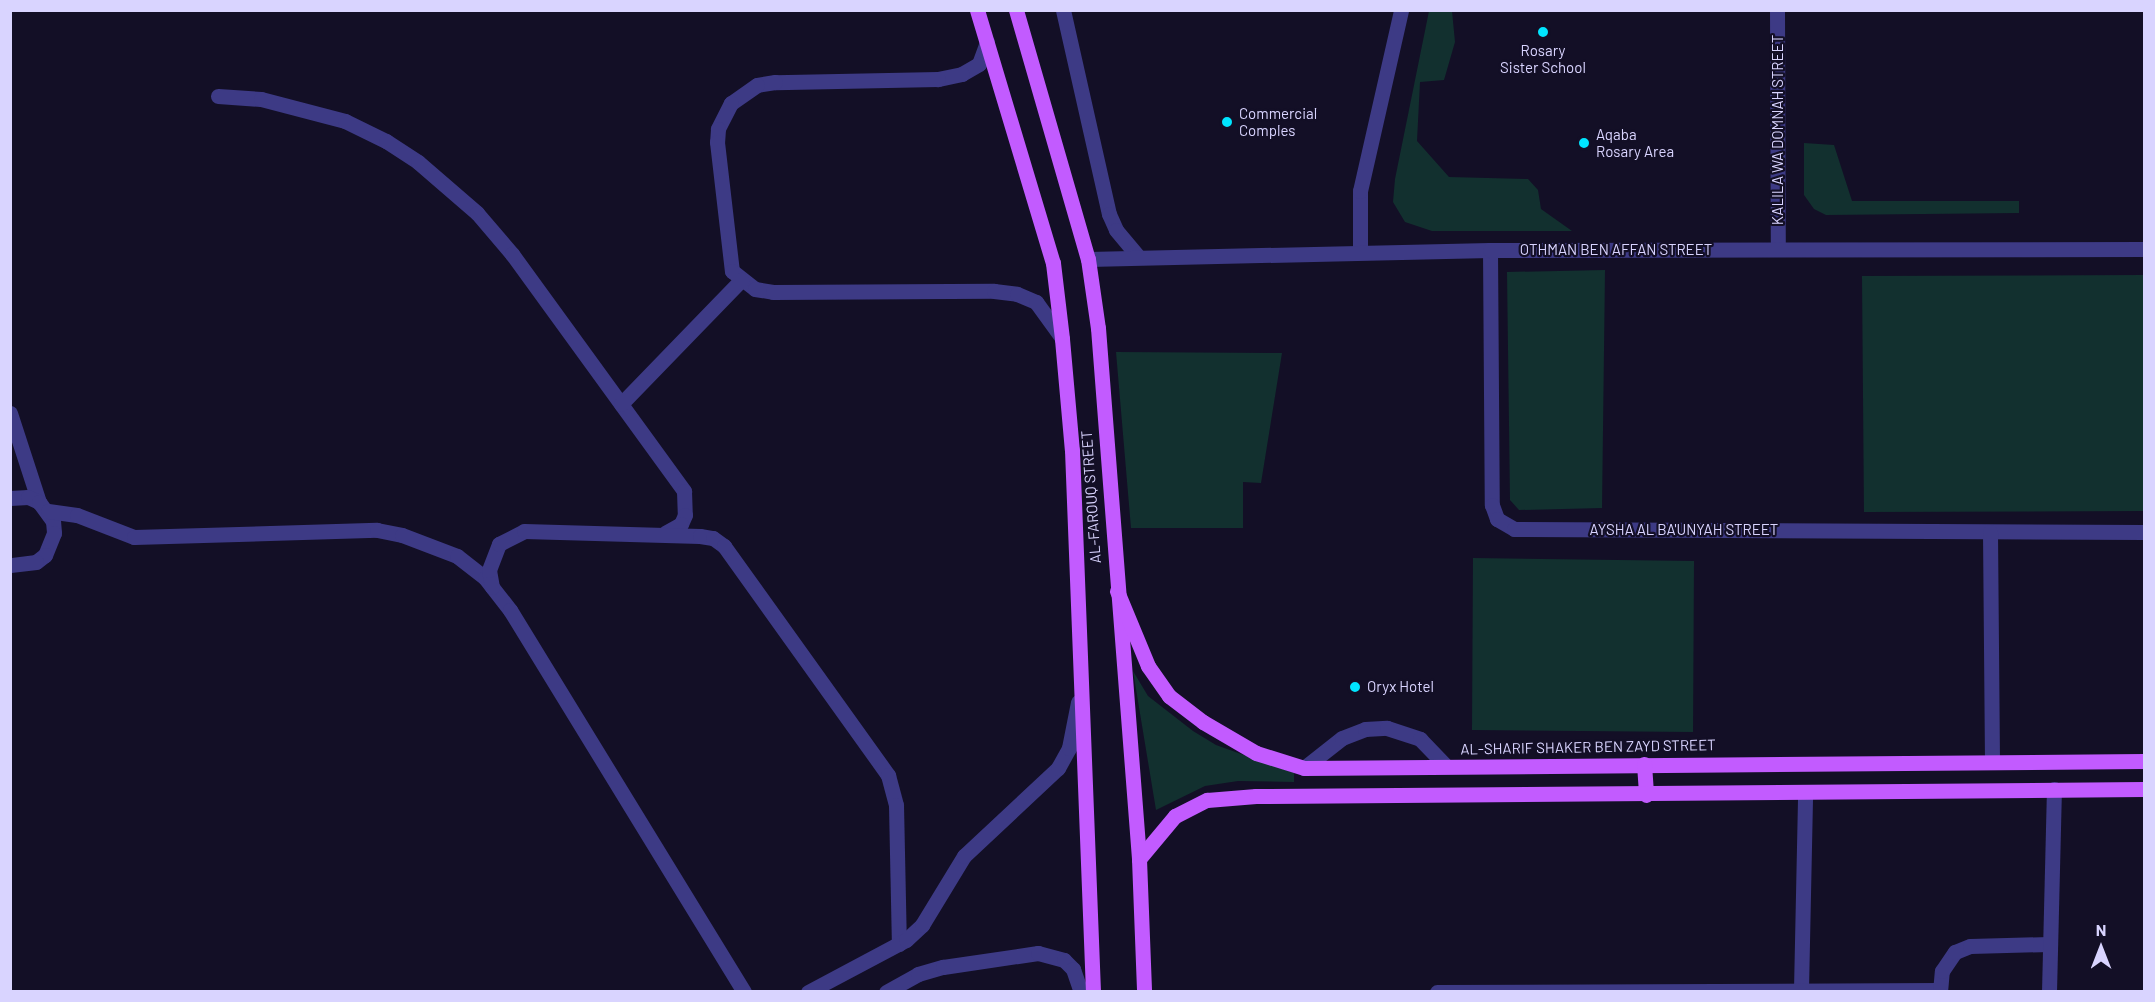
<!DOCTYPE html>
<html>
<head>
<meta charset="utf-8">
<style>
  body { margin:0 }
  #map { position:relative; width:2155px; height:1002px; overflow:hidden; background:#130f26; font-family:Barlow,sans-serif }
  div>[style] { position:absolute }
  .green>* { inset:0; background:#12302f }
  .minor>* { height:15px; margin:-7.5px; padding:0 7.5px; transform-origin:7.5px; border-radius:7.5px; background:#3d3a85 }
  .major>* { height:15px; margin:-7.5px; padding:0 7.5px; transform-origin:7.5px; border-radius:7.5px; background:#c25bff }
  .dots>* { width:16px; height:16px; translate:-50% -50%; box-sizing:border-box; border:3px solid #130f26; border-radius:50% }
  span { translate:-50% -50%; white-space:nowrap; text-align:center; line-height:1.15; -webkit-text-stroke:4.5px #130f26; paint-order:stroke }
  .poi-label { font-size:15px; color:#d9d4ff }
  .left { translate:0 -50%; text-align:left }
  .street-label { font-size:15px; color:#d9d4ff }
  .frame { position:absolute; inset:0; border:12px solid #d9d4ff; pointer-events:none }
  .north { position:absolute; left:2071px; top:918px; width:60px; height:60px; -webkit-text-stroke:4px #130f26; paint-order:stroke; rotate:0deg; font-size:16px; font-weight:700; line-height:24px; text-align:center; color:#d9d4ff }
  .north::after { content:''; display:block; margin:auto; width:21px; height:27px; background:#d9d4ff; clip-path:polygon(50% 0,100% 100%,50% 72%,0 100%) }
</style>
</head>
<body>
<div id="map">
  <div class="green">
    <i style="clip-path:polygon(1429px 11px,1452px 11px,1455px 42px,1444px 80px,1420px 82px,1417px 141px,1449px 177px,1528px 179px,1538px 190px,1541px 209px,1572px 231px,1432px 231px,1405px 222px,1393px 202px,1395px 179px)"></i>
    <i style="clip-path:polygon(1804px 143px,1834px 145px,1852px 201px,2019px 201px,2019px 213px,1826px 215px,1814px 209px,1804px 195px)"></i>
    <i style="clip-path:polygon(1605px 270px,1602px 508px,1519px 510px,1510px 500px,1507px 272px)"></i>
    <i style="clip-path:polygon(2144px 275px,2144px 511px,1864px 512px,1862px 276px)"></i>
    <i style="clip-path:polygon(1116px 352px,1282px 353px,1261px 483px,1243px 482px,1243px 528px,1131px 528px)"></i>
    <i style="clip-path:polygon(1473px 558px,1694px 561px,1693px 732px,1472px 730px)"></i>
    <i style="clip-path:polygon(1133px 671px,1148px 696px,1193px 731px,1216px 745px,1294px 773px,1294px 782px,1238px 781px,1205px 786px,1156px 810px)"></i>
  </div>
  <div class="minor">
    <i style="left:1063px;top:10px;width:209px;rotate:77.3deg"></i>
    <i style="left:1109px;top:214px;width:17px;rotate:66deg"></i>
    <i style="left:1116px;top:230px;width:34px;rotate:50deg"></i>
    <i style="left:1777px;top:10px;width:239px;rotate:89.8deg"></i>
    <i style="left:987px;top:42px;width:23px;rotate:110deg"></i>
    <i style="left:979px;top:64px;width:20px;rotate:150deg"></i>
    <i style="left:962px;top:74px;width:25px;rotate:168deg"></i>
    <i style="left:938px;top:79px;width:163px;rotate:178.9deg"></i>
    <i style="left:775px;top:82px;width:18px;rotate:171deg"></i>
    <i style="left:757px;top:85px;width:32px;rotate:145deg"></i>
    <i style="left:731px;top:103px;width:29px;rotate:117deg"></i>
    <i style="left:718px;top:129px;width:13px;rotate:94deg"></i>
    <i style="left:717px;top:142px;width:130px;rotate:83.4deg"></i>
    <i style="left:732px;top:271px;width:29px;rotate:38deg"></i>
    <i style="left:755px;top:289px;width:18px;rotate:9deg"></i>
    <i style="left:773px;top:292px;width:221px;rotate:-0.3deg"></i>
    <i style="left:994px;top:291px;width:23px;rotate:7deg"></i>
    <i style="left:1017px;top:294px;width:21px;rotate:23deg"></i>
    <i style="left:1036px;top:302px;width:44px;rotate:54.2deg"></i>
    <i style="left:218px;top:96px;width:43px;rotate:4deg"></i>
    <i style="left:261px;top:99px;width:87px;rotate:14.7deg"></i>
    <i style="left:345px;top:121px;width:46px;rotate:26deg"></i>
    <i style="left:386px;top:141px;width:38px;rotate:33deg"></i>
    <i style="left:418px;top:162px;width:78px;rotate:40.8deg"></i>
    <i style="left:477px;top:213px;width:54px;rotate:49.5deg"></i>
    <i style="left:512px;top:254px;width:293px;rotate:54deg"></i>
    <i style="left:684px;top:491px;width:24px;rotate:88deg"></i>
    <i style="left:685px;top:515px;width:10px;rotate:114deg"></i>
    <i style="left:681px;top:524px;width:18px;rotate:151deg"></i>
    <i style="left:1490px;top:250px;width:255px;rotate:89.6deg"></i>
    <i style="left:1492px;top:505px;width:15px;rotate:70deg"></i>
    <i style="left:1497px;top:519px;width:20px;rotate:30deg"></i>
    <i style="left:1514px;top:529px;width:630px;rotate:0.27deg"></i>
    <i style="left:1360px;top:251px;width:60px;rotate:-90deg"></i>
    <i style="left:1360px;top:191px;width:186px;rotate:-77.2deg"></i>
    <i style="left:1088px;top:259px;width:402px;rotate:-1.3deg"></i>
    <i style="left:1490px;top:250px;width:654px;rotate:-0.09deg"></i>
    <i style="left:621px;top:404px;width:173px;rotate:-45.9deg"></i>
    <i style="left:10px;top:413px;width:94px;rotate:72deg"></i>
    <i style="left:10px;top:498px;width:18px;rotate:-3deg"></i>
    <i style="left:28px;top:497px;width:12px;rotate:24deg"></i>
    <i style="left:39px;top:502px;width:24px;rotate:54deg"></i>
    <i style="left:53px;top:521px;width:12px;rotate:85deg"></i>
    <i style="left:54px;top:533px;width:24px;rotate:112deg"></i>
    <i style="left:45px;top:555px;width:11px;rotate:142deg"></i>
    <i style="left:36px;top:562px;width:26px;rotate:173deg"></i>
    <i style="left:48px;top:511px;width:29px;rotate:8deg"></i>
    <i style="left:77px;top:515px;width:61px;rotate:21.1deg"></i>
    <i style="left:134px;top:537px;width:243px;rotate:-1.7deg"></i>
    <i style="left:377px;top:530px;width:25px;rotate:11deg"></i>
    <i style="left:402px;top:535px;width:59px;rotate:20.9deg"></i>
    <i style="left:457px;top:556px;width:36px;rotate:38deg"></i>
    <i style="left:485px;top:578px;width:41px;rotate:52deg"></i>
    <i style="left:510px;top:610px;width:448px;rotate:58.5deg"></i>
    <i style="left:1990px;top:532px;width:229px;rotate:89.5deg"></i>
    <i style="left:492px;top:587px;width:17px;rotate:-100deg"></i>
    <i style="left:489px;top:570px;width:28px;rotate:-69deg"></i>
    <i style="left:499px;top:544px;width:28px;rotate:-27deg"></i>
    <i style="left:524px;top:531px;width:176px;rotate:1.6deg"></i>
    <i style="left:700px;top:536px;width:13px;rotate:9deg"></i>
    <i style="left:713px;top:538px;width:14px;rotate:36deg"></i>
    <i style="left:724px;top:546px;width:282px;rotate:54.4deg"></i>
    <i style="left:888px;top:775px;width:31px;rotate:75deg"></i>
    <i style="left:896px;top:805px;width:139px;rotate:88.8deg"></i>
    <i style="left:1304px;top:768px;width:48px;rotate:-38.3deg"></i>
    <i style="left:1342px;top:738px;width:25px;rotate:-21deg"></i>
    <i style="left:1365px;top:729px;width:22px;rotate:-3deg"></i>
    <i style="left:1387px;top:728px;width:35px;rotate:18deg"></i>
    <i style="left:1420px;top:739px;width:37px;rotate:46deg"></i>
    <i style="left:1801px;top:990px;width:198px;rotate:-88.8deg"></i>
    <i style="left:808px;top:992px;width:111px;rotate:-28deg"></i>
    <i style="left:906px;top:940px;width:22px;rotate:-43deg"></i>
    <i style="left:922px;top:925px;width:81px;rotate:-58.7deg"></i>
    <i style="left:964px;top:856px;width:129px;rotate:-43.1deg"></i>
    <i style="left:1058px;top:768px;width:23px;rotate:-61deg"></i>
    <i style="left:1069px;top:748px;width:47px;rotate:-78.9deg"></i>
    <i style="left:886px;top:992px;width:37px;rotate:-29deg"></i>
    <i style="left:918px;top:974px;width:26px;rotate:-16deg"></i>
    <i style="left:943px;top:967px;width:96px;rotate:-8.4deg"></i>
    <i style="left:1038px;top:953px;width:27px;rotate:15deg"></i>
    <i style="left:1064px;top:960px;width:13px;rotate:45deg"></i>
    <i style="left:1073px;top:969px;width:24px;rotate:71deg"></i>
    <i style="left:1437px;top:992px;width:503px;rotate:-0.23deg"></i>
    <i style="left:1940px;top:992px;width:21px;rotate:-85deg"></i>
    <i style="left:1942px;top:971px;width:23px;rotate:-56deg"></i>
    <i style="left:1955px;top:952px;width:16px;rotate:-22deg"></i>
    <i style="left:1970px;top:946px;width:79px;rotate:-1.5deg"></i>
    <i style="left:2049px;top:992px;width:203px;rotate:-88.6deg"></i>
  </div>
  <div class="major">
    <i style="left:977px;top:10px;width:264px;rotate:73.3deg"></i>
    <i style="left:1053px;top:263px;width:77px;rotate:83.2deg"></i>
    <i style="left:1062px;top:339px;width:111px;rotate:84.9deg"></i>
    <i style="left:1072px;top:450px;width:542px;rotate:87.78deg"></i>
    <i style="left:1016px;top:10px;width:259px;rotate:73.9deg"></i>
    <i style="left:1088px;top:259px;width:70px;rotate:81.8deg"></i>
    <i style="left:1098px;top:328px;width:533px;rotate:85.58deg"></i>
    <i style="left:1139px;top:859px;width:133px;rotate:87.8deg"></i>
    <i style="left:1117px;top:591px;width:81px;rotate:67.5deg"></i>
    <i style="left:1148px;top:666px;width:37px;rotate:55deg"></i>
    <i style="left:1169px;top:696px;width:43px;rotate:37.4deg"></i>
    <i style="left:1203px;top:722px;width:61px;rotate:30.3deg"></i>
    <i style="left:1256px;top:753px;width:50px;rotate:17.4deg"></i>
    <i style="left:1304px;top:768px;width:840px;rotate:-0.48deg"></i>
    <i style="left:1644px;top:764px;width:31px;rotate:86deg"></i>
    <i style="left:1139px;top:859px;width:56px;rotate:-50.1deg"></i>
    <i style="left:1175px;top:816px;width:36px;rotate:-27deg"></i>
    <i style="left:1207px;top:800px;width:49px;rotate:-4.7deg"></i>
    <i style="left:1256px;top:796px;width:888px;rotate:-0.45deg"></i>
  </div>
  <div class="dots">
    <i style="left:1543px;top:32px;background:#00e5ff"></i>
    <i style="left:1227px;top:122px;background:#00e5ff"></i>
    <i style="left:1584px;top:143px;background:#00e5ff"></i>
    <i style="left:1355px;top:687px;background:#00e5ff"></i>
  </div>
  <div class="poi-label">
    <span style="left:1543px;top:59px">Rosary<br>Sister School</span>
    <span class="left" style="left:1239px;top:122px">Commercial<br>Comples</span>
    <span class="left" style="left:1596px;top:143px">Aqaba<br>Rosary Area</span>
    <span class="left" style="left:1367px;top:687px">Oryx Hotel</span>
  </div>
  <div class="street-label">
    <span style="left:1778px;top:130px;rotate:-90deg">KALILA WA DOMNAH STREET</span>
    <span style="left:1616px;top:250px">OTHMAN BEN AFFAN STREET</span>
    <span style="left:1091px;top:497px;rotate:-94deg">AL-FAROUQ STREET</span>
    <span style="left:1684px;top:530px">AYSHA AL BA'UNYAH STREET</span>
    <span style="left:1588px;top:747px;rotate:-1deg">AL-SHARIF SHAKER BEN ZAYD STREET</span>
  </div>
  <div class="frame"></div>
  <div class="north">N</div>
</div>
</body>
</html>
